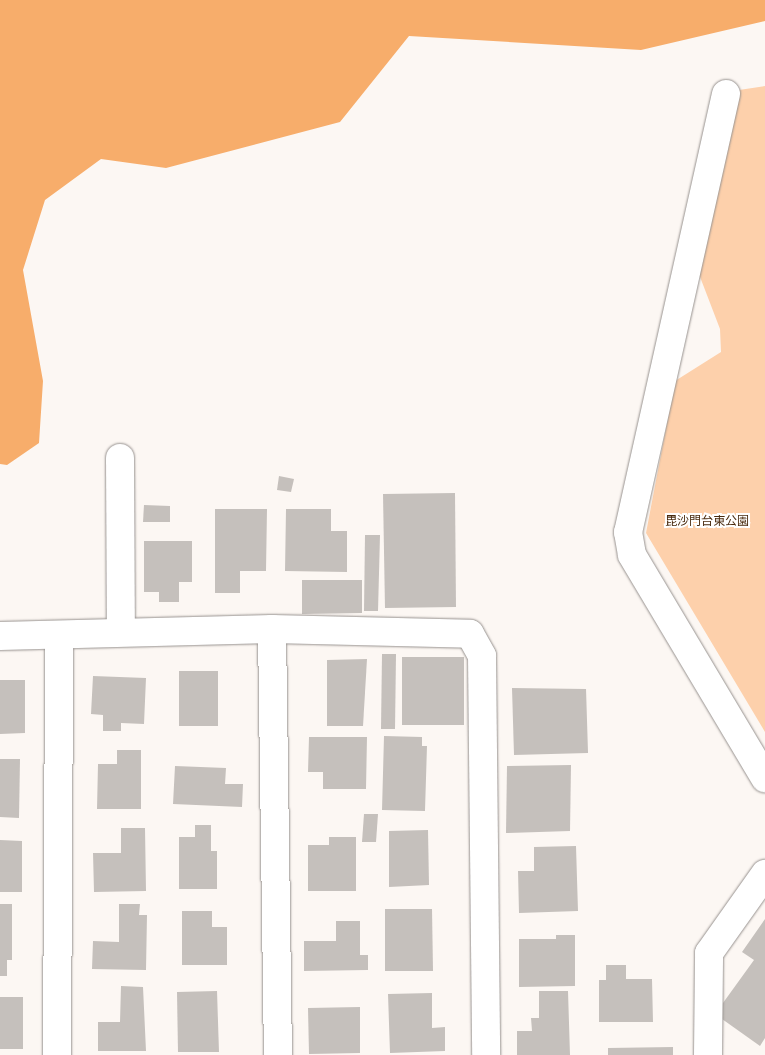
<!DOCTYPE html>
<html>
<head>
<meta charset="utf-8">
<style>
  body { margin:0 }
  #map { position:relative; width:765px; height:1055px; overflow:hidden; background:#fcf7f3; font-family:"Noto Sans","Noto Sans JP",sans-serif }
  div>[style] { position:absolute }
  .green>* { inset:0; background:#fdd0ab }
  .forest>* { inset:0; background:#f7ad6b }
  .building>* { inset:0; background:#c5c0bc }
  .roads { filter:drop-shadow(0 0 1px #97928f) drop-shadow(0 0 1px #97928f) }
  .minor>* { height:28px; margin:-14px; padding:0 14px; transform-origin:14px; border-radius:14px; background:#fff }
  span { translate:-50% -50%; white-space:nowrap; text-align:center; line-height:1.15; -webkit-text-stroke:4px #fff; paint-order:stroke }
  .park-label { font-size:12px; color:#492b0f }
</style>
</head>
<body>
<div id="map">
  <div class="green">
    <i style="clip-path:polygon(765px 86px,765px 732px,646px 533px,675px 381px,721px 352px,720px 329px,697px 269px,739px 90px)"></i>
  </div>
  <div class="forest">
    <i style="clip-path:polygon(0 0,765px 0,765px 21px,641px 50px,409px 36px,340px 122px,166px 168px,101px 159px,45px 200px,23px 270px,43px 381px,39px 443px,7px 465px,0 464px)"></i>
  </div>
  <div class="building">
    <i style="clip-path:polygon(279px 476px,294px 479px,291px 492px,277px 490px)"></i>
    <i style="clip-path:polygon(455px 493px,456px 607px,385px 608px,383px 494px)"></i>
    <i style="clip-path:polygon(144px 505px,170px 506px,170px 522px,143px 522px)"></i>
    <i style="clip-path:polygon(215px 509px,267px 509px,266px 571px,240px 571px,240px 593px,215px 593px)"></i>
    <i style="clip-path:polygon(286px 509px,331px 509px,331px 531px,347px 531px,347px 572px,285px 571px)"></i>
    <i style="clip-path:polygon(365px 535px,380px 535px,378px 611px,364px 611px)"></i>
    <i style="clip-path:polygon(144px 541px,192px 541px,192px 582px,179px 582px,179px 602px,159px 602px,159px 592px,144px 592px)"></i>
    <i style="clip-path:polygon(302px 580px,362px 580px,362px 613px,302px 614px)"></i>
    <i style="clip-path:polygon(382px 654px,396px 654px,395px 729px,381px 729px)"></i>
    <i style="clip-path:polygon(402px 657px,464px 657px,464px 725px,402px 725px)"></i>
    <i style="clip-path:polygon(367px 659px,363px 726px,327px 726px,327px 660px)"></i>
    <i style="clip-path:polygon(179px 671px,218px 671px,218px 726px,179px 726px)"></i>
    <i style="clip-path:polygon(93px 676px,146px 678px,144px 724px,121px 723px,121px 731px,103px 731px,103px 715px,91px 714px)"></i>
    <i style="clip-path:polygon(0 680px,25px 680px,25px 733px,0 734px)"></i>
    <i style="clip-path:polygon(512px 688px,586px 689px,588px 753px,514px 755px)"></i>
    <i style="clip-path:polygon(384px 736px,422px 737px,422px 746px,427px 746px,425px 811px,382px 810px)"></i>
    <i style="clip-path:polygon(309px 737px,367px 737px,366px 789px,323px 789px,323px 772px,308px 772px)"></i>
    <i style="clip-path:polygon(117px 750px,141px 750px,141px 809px,97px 809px,98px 764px,117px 764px)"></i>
    <i style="clip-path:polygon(0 759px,20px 759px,19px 818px,0 817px)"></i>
    <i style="clip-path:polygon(571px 765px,570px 831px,506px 833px,507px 766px)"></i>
    <i style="clip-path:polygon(175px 766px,226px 768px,225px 784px,243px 784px,242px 807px,173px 804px)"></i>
    <i style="clip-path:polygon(364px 814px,378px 814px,376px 842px,362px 842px)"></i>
    <i style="clip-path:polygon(195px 825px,211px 825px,211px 851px,217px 851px,217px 889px,179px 889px,179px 837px,195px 837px)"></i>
    <i style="clip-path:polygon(121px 828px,145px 828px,146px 891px,94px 892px,93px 853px,121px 853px)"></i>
    <i style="clip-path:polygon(428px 830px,429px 885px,389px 887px,389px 831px)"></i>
    <i style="clip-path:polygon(329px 837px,356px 837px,356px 891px,308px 891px,308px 845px,329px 845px)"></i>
    <i style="clip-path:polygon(0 840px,22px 841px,22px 892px,0 892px)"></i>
    <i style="clip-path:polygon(576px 846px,578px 911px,519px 913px,518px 871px,534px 871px,534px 847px)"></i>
    <i style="clip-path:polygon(0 904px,12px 904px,12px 960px,7px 960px,7px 976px,0 976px)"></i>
    <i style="clip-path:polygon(119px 904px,140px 904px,139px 915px,147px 915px,146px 970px,92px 969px,93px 941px,119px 942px)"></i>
    <i style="clip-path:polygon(385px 909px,432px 909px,433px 971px,385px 971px)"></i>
    <i style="clip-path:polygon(182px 911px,212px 911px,212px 927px,227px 927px,227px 965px,182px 965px)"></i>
    <i style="clip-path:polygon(765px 919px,765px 1038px,760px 1046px,715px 1014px,754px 960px,742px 952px)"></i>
    <i style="clip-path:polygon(336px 921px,360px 921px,360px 955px,368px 955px,368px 970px,304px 971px,304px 941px,336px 941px)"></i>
    <i style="clip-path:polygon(556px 935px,575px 935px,575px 986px,519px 987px,519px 939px,556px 939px)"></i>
    <i style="clip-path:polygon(606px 965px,626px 965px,626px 979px,652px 979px,653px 1022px,599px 1022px,599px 980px,606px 980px)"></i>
    <i style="clip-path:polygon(121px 986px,143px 987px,146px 1051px,98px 1051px,98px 1022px,120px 1022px)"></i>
    <i style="clip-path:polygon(217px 991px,219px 1052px,178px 1052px,177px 992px)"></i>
    <i style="clip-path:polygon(539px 991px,568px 991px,570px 1055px,517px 1055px,517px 1031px,532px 1031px,531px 1018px,539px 1018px)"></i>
    <i style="clip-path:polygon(432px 993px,432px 1028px,445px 1027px,445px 1051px,390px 1053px,388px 994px)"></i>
    <i style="clip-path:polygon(0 997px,23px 997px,23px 1049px,0 1049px)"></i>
    <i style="clip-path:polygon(360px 1007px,360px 1053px,309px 1054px,308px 1008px)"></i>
    <i style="clip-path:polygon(673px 1047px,673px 1055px,608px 1055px,608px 1048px)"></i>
  </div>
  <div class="roads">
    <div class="minor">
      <i style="left:726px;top:94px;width:449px;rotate:102.6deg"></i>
      <i style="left:628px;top:532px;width:23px;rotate:80deg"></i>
      <i style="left:632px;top:555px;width:260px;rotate:59.2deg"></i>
      <i style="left:120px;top:458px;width:173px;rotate:89.7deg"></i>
      <i style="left:272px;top:629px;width:426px;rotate:89.2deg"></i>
      <i style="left:0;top:636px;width:272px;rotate:-1.5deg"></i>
      <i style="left:272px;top:629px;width:198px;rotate:1.4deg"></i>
      <i style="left:470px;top:634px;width:25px;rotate:61deg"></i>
      <i style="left:482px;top:656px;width:399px;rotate:89.4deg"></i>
      <i style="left:57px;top:1055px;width:418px;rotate:-89.7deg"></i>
      <i style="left:708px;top:1055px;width:102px;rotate:-89.4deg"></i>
      <i style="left:709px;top:953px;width:97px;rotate:-54.7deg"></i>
    </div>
  </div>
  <div class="park-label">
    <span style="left:707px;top:521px">毘沙門台東公園</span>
  </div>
</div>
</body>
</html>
